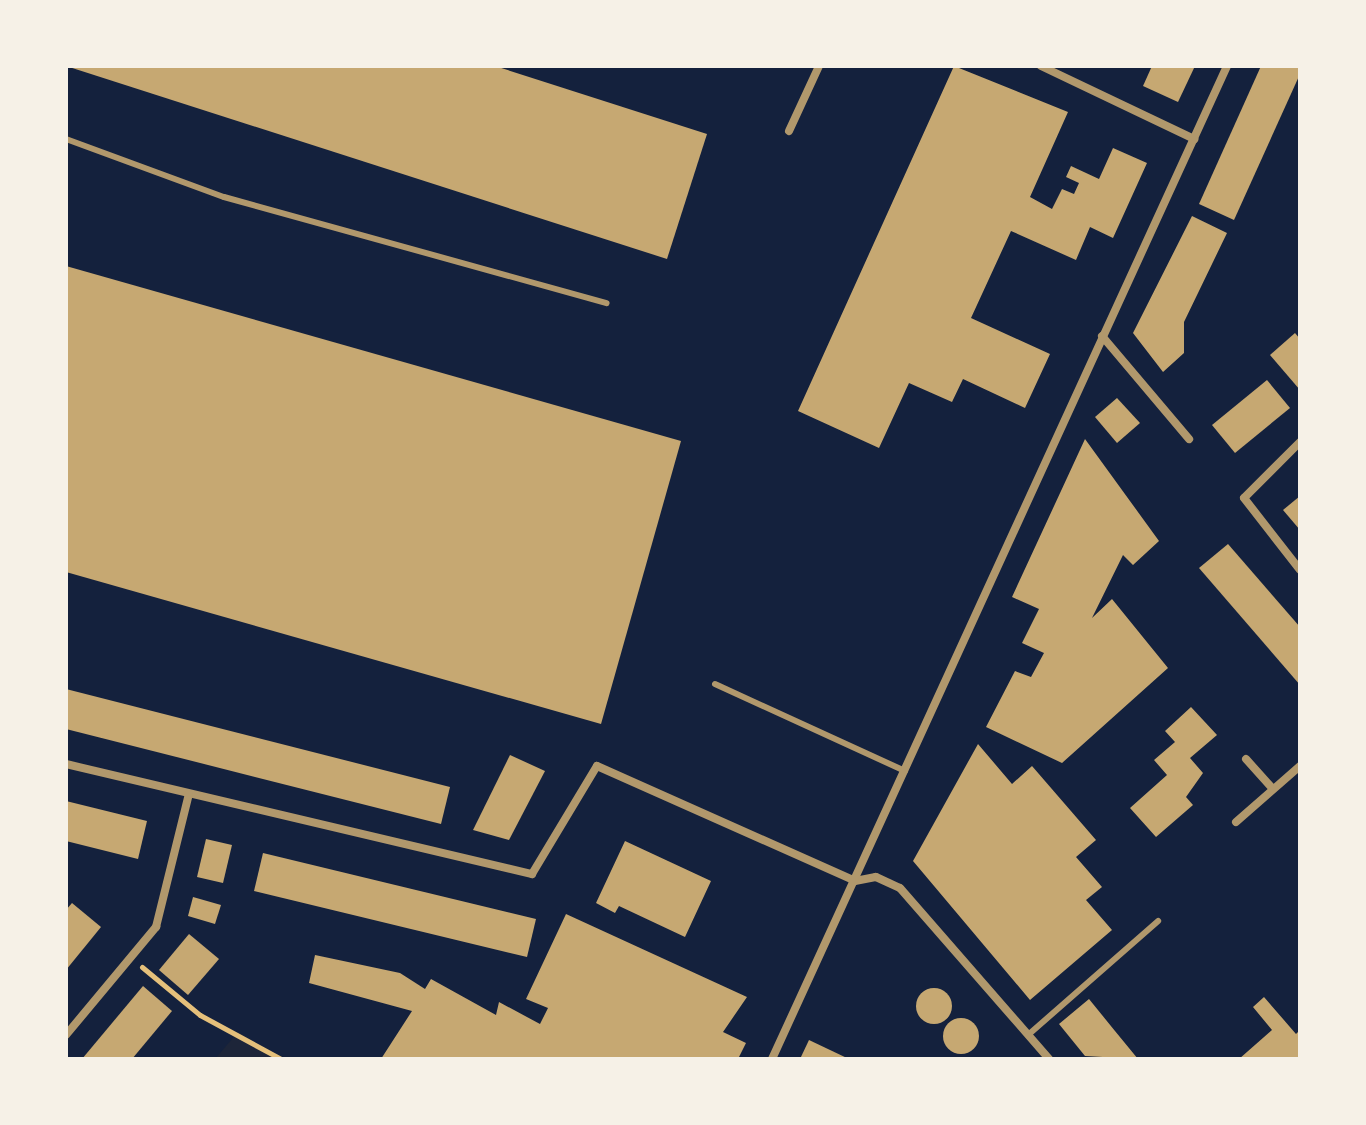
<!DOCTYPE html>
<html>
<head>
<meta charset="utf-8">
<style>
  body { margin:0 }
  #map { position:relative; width:1366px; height:1125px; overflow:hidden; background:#14213d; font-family:Roboto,sans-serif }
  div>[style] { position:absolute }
  .green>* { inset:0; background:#1d2539 }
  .building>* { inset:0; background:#c6a872 }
  .round { border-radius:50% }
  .path>* { height:5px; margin:-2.5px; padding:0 2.5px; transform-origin:2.5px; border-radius:2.5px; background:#e5c07b }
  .service>* { height:6px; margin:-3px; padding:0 3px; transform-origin:3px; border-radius:3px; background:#b1986c }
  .minor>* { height:8px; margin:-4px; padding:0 4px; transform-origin:4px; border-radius:4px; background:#b1986c }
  span { translate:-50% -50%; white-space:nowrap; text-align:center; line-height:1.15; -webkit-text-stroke:6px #f6f1e7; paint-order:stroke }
  .frame { position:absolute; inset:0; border:68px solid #f6f1e7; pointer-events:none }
</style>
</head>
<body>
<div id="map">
  <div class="green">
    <i style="clip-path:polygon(238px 1032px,281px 1059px,215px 1059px)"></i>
  </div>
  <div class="building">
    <i style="clip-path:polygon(66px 66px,495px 66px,707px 134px,667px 259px)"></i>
    <i style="clip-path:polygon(954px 66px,1068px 112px,1030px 197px,1052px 209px,1062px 189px,1074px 194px,1079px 183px,1066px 177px,1071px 166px,1099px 179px,1113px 148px,1147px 163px,1113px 238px,1090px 227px,1076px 260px,1011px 231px,971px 318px,1050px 354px,1025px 408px,963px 379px,952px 402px,909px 383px,879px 448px,798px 411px)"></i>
    <i style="clip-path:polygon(1152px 66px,1195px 66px,1178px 102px,1143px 86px)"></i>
    <i style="clip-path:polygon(1261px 66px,1300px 66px,1300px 74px,1234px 220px,1199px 204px)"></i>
    <i style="clip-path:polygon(1192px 216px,1227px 233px,1184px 322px,1184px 353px,1163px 372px,1133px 333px)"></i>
    <i style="clip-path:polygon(66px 266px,681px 441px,601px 724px,66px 572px)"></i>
    <i style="clip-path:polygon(1295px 333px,1300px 339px,1300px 390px,1270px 355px)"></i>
    <i style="clip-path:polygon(1267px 380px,1290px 408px,1235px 453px,1212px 425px)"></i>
    <i style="clip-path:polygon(1117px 398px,1140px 423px,1117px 443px,1095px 417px)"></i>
    <i style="clip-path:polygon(1085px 439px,1159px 541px,1133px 565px,1123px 555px,1092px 618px,1112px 599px,1168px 668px,1062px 763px,986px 727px,1015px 671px,1031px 677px,1044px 653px,1022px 643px,1039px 609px,1012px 597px)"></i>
    <i style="clip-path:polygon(1300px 496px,1300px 530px,1283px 510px)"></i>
    <i style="clip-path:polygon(1228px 544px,1300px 627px,1300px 685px,1199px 568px)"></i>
    <i style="clip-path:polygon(66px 689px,450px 787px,441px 824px,66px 729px)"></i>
    <i style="clip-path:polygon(1191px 707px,1217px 735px,1190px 758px,1203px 773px,1186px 797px,1193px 805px,1156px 837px,1130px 808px,1167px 775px,1154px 760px,1175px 742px,1165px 731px)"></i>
    <i style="clip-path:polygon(978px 744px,1012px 784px,1032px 766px,1096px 840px,1076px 857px,1102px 887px,1086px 900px,1112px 930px,1030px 1000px,913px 861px)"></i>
    <i style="clip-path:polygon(510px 755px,545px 771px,509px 840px,473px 830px)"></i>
    <i style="clip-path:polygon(66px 801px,147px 821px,138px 859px,66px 841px)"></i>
    <i style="clip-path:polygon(206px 839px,232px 845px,223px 883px,197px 877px)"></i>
    <i style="clip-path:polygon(625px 841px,711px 881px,685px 937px,619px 906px,615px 913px,596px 903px)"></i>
    <i style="clip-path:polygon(263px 853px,536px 919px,527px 957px,254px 891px)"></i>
    <i style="clip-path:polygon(193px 897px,221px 905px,215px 924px,188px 916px)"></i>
    <i style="clip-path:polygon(72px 903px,101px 927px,66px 970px,66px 910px)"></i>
    <i style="clip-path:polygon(566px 914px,747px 997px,723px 1032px,746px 1043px,738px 1059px,381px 1059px,412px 1011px,309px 983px,315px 955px,400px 973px,425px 989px,431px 979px,496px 1015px,499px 1002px,540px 1024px,548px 1008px,526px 999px)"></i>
    <i style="clip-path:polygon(189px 934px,219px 959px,188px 995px,159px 970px)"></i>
    <i style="clip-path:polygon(143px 986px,172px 1011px,132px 1059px,82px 1059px)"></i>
    <i class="round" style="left:916px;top:988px;width:36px;height:36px"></i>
    <i style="clip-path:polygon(1264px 997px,1296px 1034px,1300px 1030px,1300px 1059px,1239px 1059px,1272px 1030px,1253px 1007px)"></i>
    <i style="clip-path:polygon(1089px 999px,1115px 1031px,1138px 1059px,1085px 1056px,1059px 1024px)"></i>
    <i class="round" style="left:943px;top:1018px;width:36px;height:36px"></i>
    <i style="clip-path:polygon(809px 1040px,849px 1059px,800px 1059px)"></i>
  </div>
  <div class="path">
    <i style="left:142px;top:967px;width:75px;rotate:39.6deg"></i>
    <i style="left:200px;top:1015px;width:92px;rotate:28.5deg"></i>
  </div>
  <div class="service">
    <i style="left:66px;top:139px;width:168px;rotate:20.2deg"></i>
    <i style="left:224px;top:197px;width:397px;rotate:15.5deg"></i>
    <i style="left:715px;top:684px;width:209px;rotate:24.6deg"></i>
    <i style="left:1028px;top:1035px;width:173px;rotate:-41.2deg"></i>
  </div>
  <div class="minor">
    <i style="left:1041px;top:66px;width:170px;rotate:25.5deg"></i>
    <i style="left:789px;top:131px;width:72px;rotate:-65.2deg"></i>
    <i style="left:1102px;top:336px;width:135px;rotate:49.8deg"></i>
    <i style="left:1300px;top:442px;width:79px;rotate:135deg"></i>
    <i style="left:1244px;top:498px;width:91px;rotate:52.1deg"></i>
    <i style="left:1246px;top:759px;width:40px;rotate:48deg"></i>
    <i style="left:66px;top:764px;width:479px;rotate:13.3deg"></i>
    <i style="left:532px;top:874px;width:126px;rotate:-59deg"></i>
    <i style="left:597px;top:766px;width:282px;rotate:24deg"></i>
    <i style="left:855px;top:881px;width:21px;rotate:-11deg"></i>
    <i style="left:876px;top:877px;width:26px;rotate:25deg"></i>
    <i style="left:900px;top:888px;width:227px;rotate:48.9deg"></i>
    <i style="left:1236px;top:822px;width:85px;rotate:-41.2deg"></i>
    <i style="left:66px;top:1035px;width:141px;rotate:-50.2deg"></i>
    <i style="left:156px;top:927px;width:137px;rotate:-76.1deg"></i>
    <i style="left:772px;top:1059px;width:1092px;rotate:-65.38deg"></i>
  </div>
  <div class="frame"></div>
</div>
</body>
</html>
